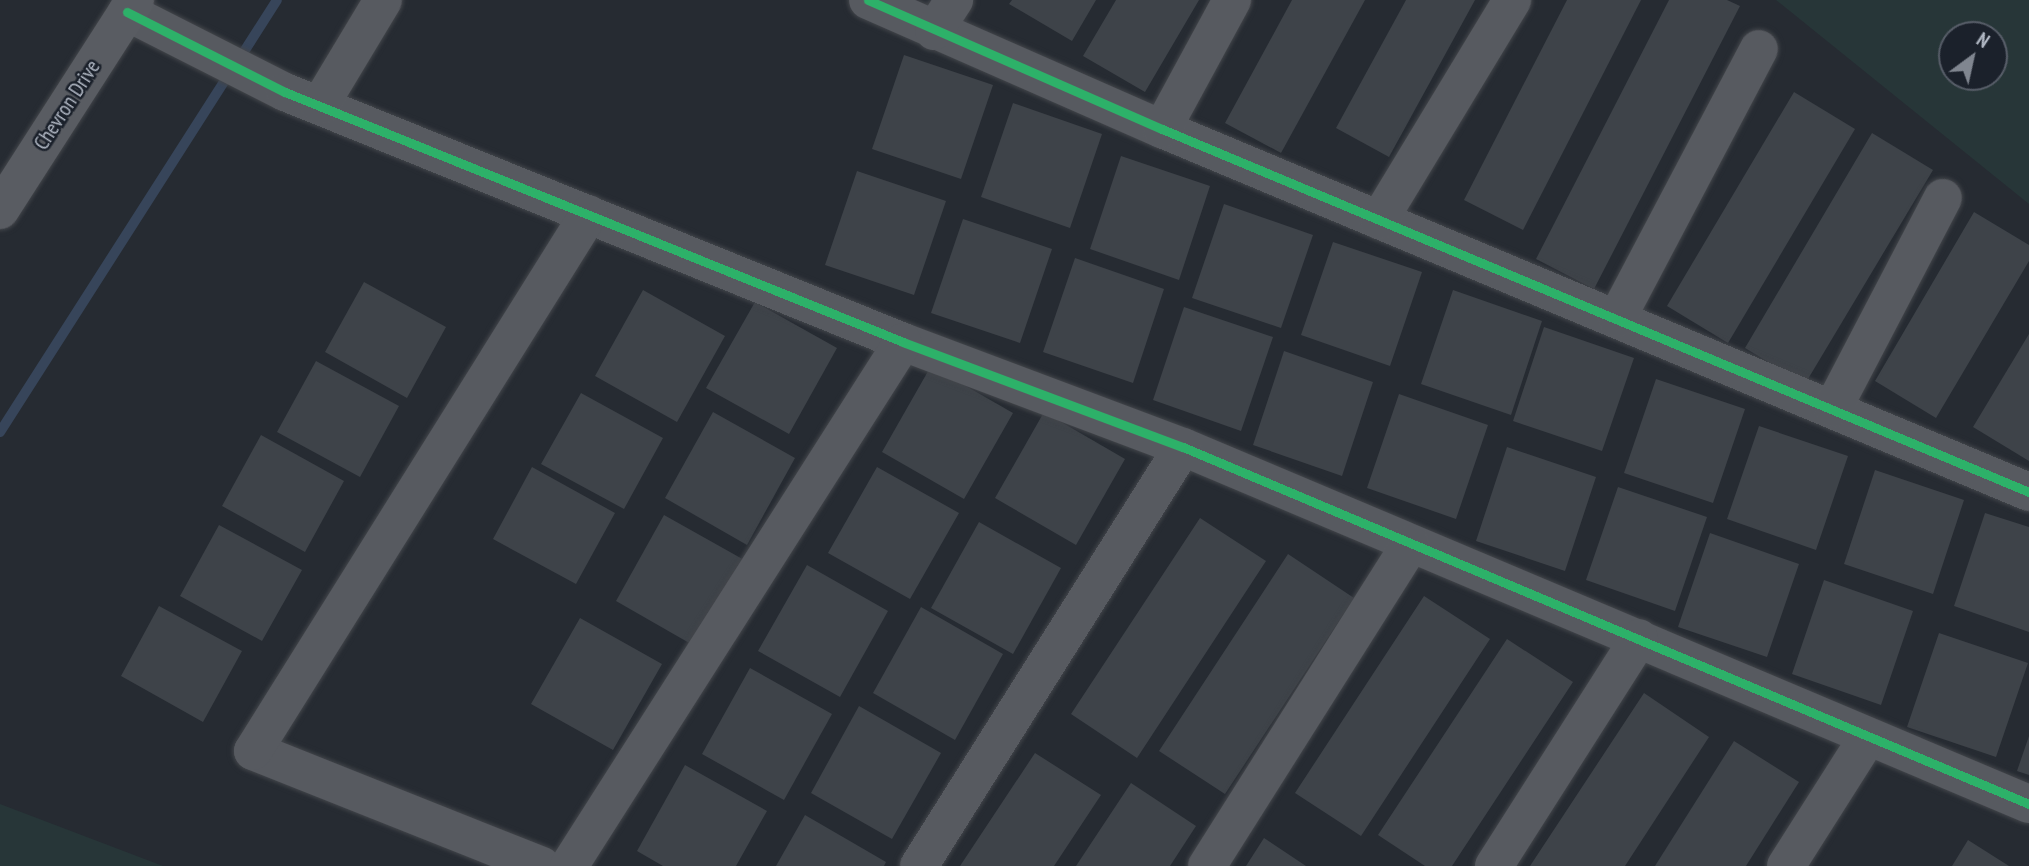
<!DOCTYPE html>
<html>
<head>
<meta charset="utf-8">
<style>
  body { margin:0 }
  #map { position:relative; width:2029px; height:866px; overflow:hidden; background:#262b32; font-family:"PT Sans Narrow",sans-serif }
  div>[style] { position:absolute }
  .green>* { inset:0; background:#273638 }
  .stream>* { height:10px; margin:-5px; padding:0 5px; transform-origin:5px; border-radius:5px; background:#37455a }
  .building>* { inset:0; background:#3e4349 }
  .roads { filter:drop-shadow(0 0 2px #42454a) drop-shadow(0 0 2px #42454a) }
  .minor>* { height:38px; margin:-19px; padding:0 19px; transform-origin:19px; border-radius:19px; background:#575a60 }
  .major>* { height:38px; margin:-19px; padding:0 19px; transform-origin:19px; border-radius:19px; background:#595c62 }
  .cycleway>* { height:9px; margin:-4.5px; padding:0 4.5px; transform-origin:4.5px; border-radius:4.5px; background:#2db169 }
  span { translate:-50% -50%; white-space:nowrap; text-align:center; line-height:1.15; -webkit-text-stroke:5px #1b212b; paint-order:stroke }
  .street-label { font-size:21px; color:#b0b7c3 }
  .north { position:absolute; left:1938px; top:21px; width:70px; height:70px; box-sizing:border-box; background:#1b212b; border:2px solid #575d68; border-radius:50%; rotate:33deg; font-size:19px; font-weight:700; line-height:28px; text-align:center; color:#b0b7c3 }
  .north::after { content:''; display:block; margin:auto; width:24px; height:32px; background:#808690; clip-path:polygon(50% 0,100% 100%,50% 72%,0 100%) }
</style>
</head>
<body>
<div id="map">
  <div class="green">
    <i style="clip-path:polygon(evenodd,1776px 0,2029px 0,2029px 204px,1776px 0,1994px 35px,1994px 77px,1952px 77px,1952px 35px,1994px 35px)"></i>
    <i style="clip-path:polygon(0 804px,163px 866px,0 866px)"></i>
  </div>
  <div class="stream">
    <i style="left:238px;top:61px;width:72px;rotate:-57.4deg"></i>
    <i style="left:0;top:432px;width:426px;rotate:-57.4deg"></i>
  </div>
  <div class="building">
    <i style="clip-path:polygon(1012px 0,1096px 0,1072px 41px,1009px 4px)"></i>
    <i style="clip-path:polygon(1116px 0,1199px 0,1145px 92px,1083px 56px)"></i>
    <i style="clip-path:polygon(1292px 0,1365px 0,1281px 153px,1225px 123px)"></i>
    <i style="clip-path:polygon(1406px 0,1475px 0,1389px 157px,1336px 128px)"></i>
    <i style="clip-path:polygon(1567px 0,1641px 0,1523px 230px,1464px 200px)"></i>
    <i style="clip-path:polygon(1669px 0,1727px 0,1740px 6px,1594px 289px,1536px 259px)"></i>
    <i style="clip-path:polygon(904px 55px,993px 85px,961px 179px,872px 149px)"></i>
    <i style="clip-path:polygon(1794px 92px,1855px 129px,1728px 343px,1667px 306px)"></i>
    <i style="clip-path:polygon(1013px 103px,1102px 134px,1070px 228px,981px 197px)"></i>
    <i style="clip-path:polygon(1872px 133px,1933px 170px,1805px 384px,1745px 348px)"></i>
    <i style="clip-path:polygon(1121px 156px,1210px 186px,1179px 280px,1090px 249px)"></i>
    <i style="clip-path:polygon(857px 171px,946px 201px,914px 295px,825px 265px)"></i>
    <i style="clip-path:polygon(1224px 204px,1313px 235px,1281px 328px,1192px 298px)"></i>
    <i style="clip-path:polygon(1974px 212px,2029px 245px,2029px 261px,1936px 418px,1875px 381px)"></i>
    <i style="clip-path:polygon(963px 219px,1052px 249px,1020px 343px,931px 313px)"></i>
    <i style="clip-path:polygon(1333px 242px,1422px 272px,1390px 366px,1301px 335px)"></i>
    <i style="clip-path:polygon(1075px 258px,1164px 289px,1133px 383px,1043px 352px)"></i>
    <i style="clip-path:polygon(364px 282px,446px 327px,407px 398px,325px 352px)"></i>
    <i style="clip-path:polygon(643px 290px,725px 336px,677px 422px,595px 376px)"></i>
    <i style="clip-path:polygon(1453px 290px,1542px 321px,1511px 415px,1421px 384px)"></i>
    <i style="clip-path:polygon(755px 302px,837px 348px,789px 434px,706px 388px)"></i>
    <i style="clip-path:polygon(1184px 307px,1273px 337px,1241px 431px,1153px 400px)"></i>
    <i style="clip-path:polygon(1544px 327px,1634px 358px,1602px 451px,1513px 421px)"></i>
    <i style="clip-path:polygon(2029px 334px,2029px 461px,1973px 427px)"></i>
    <i style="clip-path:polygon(1284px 351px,1373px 382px,1342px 476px,1253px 445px)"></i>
    <i style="clip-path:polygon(316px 361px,399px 406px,360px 477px,277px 432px)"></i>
    <i style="clip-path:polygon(931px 366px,1013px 413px,964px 499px,882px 452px)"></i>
    <i style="clip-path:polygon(1656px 379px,1745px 409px,1713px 503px,1624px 473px)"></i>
    <i style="clip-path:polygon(581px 393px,663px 438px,624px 509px,541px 464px)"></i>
    <i style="clip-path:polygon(1399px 394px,1488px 425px,1456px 519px,1367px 488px)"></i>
    <i style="clip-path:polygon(713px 412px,795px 458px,747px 545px,665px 498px)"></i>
    <i style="clip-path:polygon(1044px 412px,1125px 459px,1076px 545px,995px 498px)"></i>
    <i style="clip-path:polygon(1759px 426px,1848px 456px,1816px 550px,1727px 519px)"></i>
    <i style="clip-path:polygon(261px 435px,344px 481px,305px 552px,222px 506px)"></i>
    <i style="clip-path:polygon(1507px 447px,1596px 477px,1565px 571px,1476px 541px)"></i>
    <i style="clip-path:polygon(532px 467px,615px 513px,576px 584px,493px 539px)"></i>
    <i style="clip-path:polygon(877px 467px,959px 513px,910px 599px,828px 553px)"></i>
    <i style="clip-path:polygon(1875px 470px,1964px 500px,1933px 594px,1844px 564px)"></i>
    <i style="clip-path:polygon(1618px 487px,1707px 517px,1675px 611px,1586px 580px)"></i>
    <i style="clip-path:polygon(1985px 513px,2029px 527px,2029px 632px,1954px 606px)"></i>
    <i style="clip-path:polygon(664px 515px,746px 561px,698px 648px,616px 601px)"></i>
    <i style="clip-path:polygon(1200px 518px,1266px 561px,1137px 758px,1071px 714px)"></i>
    <i style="clip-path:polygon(979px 522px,1061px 568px,1013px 654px,931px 608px)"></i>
    <i style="clip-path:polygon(219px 525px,302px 570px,262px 641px,180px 596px)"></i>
    <i style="clip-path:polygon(1710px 533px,1799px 564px,1767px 657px,1678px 627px)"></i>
    <i style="clip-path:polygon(1288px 554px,1354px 598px,1225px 794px,1159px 751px)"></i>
    <i style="clip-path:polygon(807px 565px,888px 611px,840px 697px,758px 651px)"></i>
    <i style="clip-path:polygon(1824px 580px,1913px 611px,1881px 705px,1792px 674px)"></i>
    <i style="clip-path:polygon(1424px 596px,1490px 639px,1361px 836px,1295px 793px)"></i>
    <i style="clip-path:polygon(159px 606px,242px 651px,203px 722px,121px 676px)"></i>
    <i style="clip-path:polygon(921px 607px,1003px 654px,955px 740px,873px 693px)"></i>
    <i style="clip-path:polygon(580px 618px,662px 664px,613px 750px,531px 704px)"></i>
    <i style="clip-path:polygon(1939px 633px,2028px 663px,1996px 757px,1907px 727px)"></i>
    <i style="clip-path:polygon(1507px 639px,1573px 682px,1452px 866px,1425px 866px,1378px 835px)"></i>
    <i style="clip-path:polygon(750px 668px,832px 714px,784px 800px,702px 754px)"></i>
    <i style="clip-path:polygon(1644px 693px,1709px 737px,1625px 866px,1530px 866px)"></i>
    <i style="clip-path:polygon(859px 706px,941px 753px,892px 839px,811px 793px)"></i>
    <i style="clip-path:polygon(2029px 736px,2029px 775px,2017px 771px)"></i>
    <i style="clip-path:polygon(1734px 741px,1799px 782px,1746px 866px,1655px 866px)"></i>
    <i style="clip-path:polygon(1035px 753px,1101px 795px,1054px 866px,960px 866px)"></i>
    <i style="clip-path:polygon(685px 765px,767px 811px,736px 866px,663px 866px,637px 851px)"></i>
    <i style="clip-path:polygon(1131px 783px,1196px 826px,1170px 866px,1076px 866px)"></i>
    <i style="clip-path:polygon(805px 815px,886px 862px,884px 866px,776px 866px)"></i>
    <i style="clip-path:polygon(1264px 838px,1306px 866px,1246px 866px)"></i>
    <i style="clip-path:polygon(1968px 840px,2009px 866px,1952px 866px)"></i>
  </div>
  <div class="roads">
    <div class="minor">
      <i style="left:868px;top:0;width:321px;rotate:23.7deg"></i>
      <i style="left:1162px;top:129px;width:940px;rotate:22.72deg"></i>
      <i style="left:127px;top:12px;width:177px;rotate:26.9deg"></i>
      <i style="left:285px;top:92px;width:667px;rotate:22.02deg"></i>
      <i style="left:903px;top:342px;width:299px;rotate:20.6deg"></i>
      <i style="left:1183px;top:447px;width:918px;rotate:22.88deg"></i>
      <i style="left:934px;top:31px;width:37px;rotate:-57deg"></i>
      <i style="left:320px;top:105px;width:122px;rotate:-59deg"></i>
      <i style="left:1162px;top:129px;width:147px;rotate:-61.5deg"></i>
      <i style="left:1379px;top:220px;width:257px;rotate:-58.8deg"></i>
      <i style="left:1617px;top:318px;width:304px;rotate:-62.2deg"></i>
      <i style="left:1833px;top:408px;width:237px;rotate:-62.4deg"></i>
      <i style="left:542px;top:866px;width:311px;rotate:-158.3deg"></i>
      <i style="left:253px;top:751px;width:633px;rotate:-57.97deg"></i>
      <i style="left:569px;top:866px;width:621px;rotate:-57.49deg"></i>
      <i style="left:919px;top:866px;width:495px;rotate:-57.8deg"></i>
      <i style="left:1207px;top:866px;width:380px;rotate:-57.7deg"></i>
      <i style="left:1494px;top:866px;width:270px;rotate:-57.5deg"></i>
      <i style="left:1786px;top:866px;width:153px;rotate:-57.6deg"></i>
    </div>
    <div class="major">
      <i style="left:0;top:210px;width:250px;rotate:-57.3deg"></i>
    </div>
  </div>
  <div class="cycleway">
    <i style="left:868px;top:0;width:321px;rotate:23.7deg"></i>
    <i style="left:1162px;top:129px;width:940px;rotate:22.72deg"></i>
    <i style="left:127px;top:12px;width:177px;rotate:26.9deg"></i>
    <i style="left:285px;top:92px;width:667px;rotate:22.02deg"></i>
    <i style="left:903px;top:342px;width:299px;rotate:20.6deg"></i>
    <i style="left:1183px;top:447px;width:918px;rotate:22.88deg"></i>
  </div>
  <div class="street-label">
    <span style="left:67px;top:105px;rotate:-57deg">Chevron Drive</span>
  </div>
  <div class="north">N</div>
</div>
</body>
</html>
